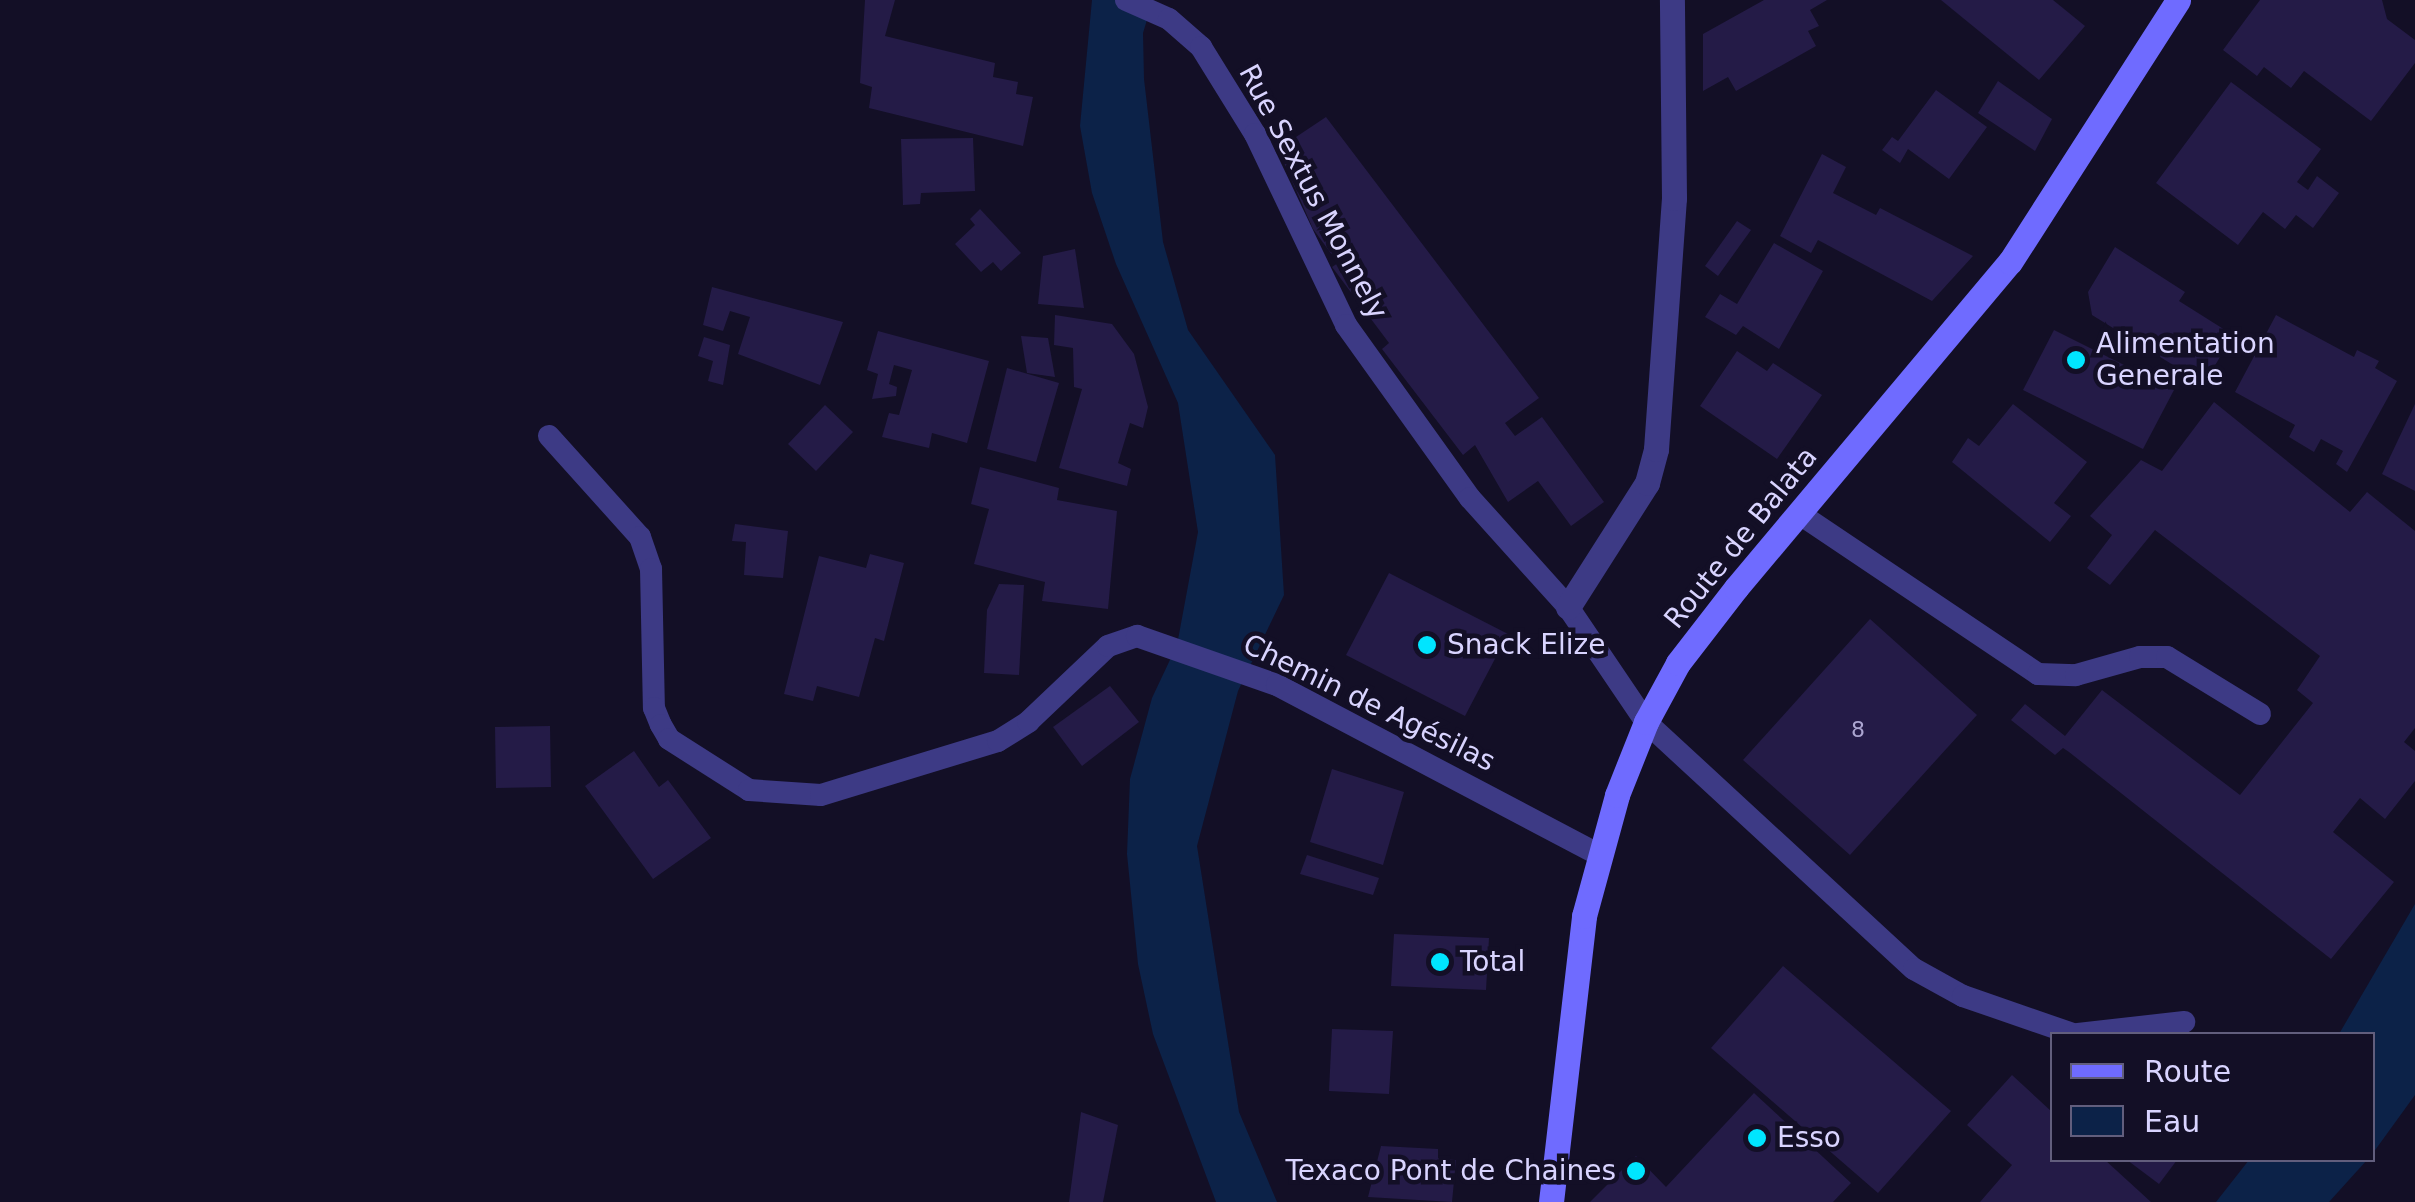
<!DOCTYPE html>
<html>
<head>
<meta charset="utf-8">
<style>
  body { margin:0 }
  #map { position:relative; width:2415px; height:1202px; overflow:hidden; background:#130f26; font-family:"DejaVu Sans",sans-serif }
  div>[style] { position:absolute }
  .water>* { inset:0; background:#0c2248 }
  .building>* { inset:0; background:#241b47 }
  .service>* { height:22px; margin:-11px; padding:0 11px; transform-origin:11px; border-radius:11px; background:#3d3a85 }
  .minor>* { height:25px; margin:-12.5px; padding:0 12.5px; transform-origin:12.5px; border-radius:12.5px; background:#3d3a85 }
  .secondary>* { height:25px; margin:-12.5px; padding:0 12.5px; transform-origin:12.5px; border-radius:12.5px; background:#6f6bff }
  .dots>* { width:28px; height:28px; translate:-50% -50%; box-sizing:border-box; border:5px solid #130f26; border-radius:50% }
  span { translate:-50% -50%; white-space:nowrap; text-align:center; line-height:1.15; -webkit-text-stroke:9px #130f26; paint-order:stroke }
  .number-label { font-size:22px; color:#aca6d1 }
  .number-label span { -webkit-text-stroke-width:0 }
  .street-label { font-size:28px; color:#d9d4ff }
  .poi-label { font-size:28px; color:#d9d4ff }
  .left { translate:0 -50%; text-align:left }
  .right { translate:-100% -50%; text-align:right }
  .legend { position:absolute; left:2050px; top:1032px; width:325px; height:130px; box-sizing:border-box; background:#130f26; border:2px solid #625e7d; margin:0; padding:12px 18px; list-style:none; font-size:30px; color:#d9d4ff }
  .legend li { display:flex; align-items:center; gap:20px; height:50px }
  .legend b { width:50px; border:2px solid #625e7d }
</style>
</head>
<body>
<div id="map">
  <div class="water">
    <i style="clip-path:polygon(1092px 0,1153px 0,1143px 33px,1144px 79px,1163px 242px,1188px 330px,1275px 455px,1284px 595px,1238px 691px,1197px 846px,1239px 1112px,1277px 1202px,1216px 1202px,1153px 1034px,1138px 964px,1127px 854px,1130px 779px,1152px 698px,1177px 645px,1198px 532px,1178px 403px,1116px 264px,1092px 193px,1080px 126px)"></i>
    <i style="clip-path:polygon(2415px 904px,2415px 1095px,2373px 1153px,2372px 1034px,2339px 1034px)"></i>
    <i style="clip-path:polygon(2249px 1160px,2367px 1160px,2329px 1202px,2216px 1202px)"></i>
  </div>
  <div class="building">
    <i style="clip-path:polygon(865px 0,895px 0,885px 36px,995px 63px,993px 77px,1018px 82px,1016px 94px,1033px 97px,1023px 146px,869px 108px,872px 87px,860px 83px)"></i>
    <i style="clip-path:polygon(1764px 0,1827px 0,1810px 10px,1819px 26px,1808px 31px,1816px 46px,1736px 91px,1728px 77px,1703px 91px,1703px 34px)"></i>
    <i style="clip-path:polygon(1941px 0,2053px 0,2085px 26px,2039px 80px)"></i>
    <i style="clip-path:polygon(2260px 0,2382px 0,2387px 19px,2415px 40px,2415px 63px,2371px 121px,2304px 71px,2291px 88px,2264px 67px,2257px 76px,2223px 50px)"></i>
    <i style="clip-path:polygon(1998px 81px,2052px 119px,2035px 151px,1978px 113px)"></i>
    <i style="clip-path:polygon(2231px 82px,2321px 149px,2297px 182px,2308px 190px,2317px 176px,2339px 193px,2313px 228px,2296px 215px,2285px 229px,2263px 212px,2238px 245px,2156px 183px)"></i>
    <i style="clip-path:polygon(1936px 90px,1987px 127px,1949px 179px,1908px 149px,1900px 163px,1882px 150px,1892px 137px,1898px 141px)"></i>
    <i style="clip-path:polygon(1326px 117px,1539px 398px,1505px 423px,1515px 436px,1542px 417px,1604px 502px,1571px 526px,1538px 481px,1508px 502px,1475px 445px,1463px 455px,1382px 349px,1389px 343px,1332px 267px,1338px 263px,1313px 229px,1278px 149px)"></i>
    <i style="clip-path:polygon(973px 138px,975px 191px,921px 193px,920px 204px,903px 205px,901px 139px)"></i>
    <i style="clip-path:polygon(1822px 154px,1846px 167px,1833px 193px,1876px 215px,1880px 208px,1973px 256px,1932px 301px,1818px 240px,1811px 253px,1780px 236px)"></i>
    <i style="clip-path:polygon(980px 209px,1021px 253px,1001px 271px,993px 262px,981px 272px,955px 244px,975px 225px,970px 219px)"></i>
    <i style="clip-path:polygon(1737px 221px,1751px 230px,1718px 276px,1705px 266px)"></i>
    <i style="clip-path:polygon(1774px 243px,1823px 271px,1779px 349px,1743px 326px,1736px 335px,1705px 317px,1720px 294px,1737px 304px)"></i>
    <i style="clip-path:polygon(2115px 247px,2185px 292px,2179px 301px,2233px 335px,2204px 384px,2092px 315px,2088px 292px)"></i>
    <i style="clip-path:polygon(1075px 249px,1084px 308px,1038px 304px,1043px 256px)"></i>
    <i style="clip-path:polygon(712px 287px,843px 322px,820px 385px,738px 354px,750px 317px,730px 311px,723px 331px,703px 325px)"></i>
    <i style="clip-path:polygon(1055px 315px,1112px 324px,1134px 354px,1148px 407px,1143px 428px,1130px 423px,1118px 463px,1131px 469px,1127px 486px,1059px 468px,1082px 389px,1074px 387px,1073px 348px,1054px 345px)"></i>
    <i style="clip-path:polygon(2276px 315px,2354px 357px,2357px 350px,2379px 361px,2375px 368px,2397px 381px,2347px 472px,2336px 464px,2343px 451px,2321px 439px,2314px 452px,2289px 437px,2295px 425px,2235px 392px)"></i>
    <i style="clip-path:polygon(2054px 330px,2174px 390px,2143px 449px,2023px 390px)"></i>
    <i style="clip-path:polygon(878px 331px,989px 361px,967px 443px,932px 433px,929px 448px,882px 437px,889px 413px,899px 415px,912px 370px,894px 365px,889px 384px,897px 387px,896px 396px,872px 399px,878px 374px,867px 370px)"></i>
    <i style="clip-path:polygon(1021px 336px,1048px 338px,1055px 377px,1027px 373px)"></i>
    <i style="clip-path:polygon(704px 337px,730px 345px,723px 385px,708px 381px,713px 361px,698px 356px)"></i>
    <i style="clip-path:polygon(1737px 351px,1767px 371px,1773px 363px,1822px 395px,1777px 459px,1700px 406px)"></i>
    <i style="clip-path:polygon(1007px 368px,1059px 383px,1036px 462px,987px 449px)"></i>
    <i style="clip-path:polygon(2214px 402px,2350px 512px,2367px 492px,2415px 531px,2415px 728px,2404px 742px,2415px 751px,2415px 781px,2385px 819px,2360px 798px,2333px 832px,2394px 882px,2331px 959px,2069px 752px,2063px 748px,2055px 755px,2011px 720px,2025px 704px,2065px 736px,2102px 690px,2240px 795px,2313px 703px,2297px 690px,2320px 656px,2155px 530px,2110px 585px,2087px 568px,2112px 535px,2090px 516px,2141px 460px,2162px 471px)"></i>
    <i style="clip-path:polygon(2013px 404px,2087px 462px,2054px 503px,2071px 516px,2050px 542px,1952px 462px,1968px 438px,1979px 446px)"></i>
    <i style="clip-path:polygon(2415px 404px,2415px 491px,2382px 474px)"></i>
    <i style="clip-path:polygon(825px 405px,853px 432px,816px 471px,788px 444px)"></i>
    <i style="clip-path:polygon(980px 467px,1059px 488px,1057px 500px,1117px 511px,1108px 609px,1042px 601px,1045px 582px,974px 564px,989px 509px,971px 504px)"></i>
    <i style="clip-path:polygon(735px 524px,788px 531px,783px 578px,744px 575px,746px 542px,732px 541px)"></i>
    <i style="clip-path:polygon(870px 554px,904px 563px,884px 641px,875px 638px,859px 697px,817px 686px,813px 701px,784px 694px,819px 556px,866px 568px)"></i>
    <i style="clip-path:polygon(1389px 573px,1508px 634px,1465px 716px,1346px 655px)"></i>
    <i style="clip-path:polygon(999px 584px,1024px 585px,1019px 675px,984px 673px,987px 610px)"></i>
    <i style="clip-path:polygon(1870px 619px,1977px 715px,1850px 855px,1743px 760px)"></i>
    <i style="clip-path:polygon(1110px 686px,1139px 722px,1082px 766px,1053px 727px)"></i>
    <i style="clip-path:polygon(550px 726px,551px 787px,496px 788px,495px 727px)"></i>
    <i style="clip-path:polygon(634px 751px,659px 787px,668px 780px,711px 838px,653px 879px,585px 786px)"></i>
    <i style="clip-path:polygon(1332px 769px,1404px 792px,1383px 865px,1310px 842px)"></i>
    <i style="clip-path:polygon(1307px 855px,1379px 878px,1373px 895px,1300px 874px)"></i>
    <i style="clip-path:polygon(1394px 934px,1489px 938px,1486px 990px,1391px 986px)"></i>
    <i style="clip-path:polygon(1783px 966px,1951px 1111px,1878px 1193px,1711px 1048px)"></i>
    <i style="clip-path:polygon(1332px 1029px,1393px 1031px,1389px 1094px,1329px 1091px)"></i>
    <i style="clip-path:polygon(2012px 1075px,2052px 1112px,2052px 1160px,2105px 1160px,2151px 1202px,1980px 1202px,2012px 1165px,1967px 1125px)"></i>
    <i style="clip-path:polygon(1754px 1093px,1851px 1183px,1833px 1202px,1590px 1202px,1636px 1156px,1666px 1187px)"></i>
    <i style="clip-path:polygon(1081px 1112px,1118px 1125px,1103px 1202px,1069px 1202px)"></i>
    <i style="clip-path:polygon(1381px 1146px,1438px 1149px,1438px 1158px,1456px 1160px,1452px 1202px,1368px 1197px)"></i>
    <i style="clip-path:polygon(2127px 1160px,2177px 1160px,2159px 1184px)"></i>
  </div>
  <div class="service">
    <i style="left:1126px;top:0;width:47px;rotate:23.8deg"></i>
    <i style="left:1169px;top:19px;width:43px;rotate:41.2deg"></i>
    <i style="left:1201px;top:47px;width:102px;rotate:58.2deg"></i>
    <i style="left:1255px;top:134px;width:212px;rotate:64.5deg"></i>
    <i style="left:1346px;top:325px;width:213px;rotate:54.4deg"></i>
    <i style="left:1470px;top:498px;width:147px;rotate:48deg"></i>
    <i style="left:1568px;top:607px;width:139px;rotate:55.9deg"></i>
    <i style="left:1646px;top:722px;width:364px;rotate:42.7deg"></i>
    <i style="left:1914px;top:969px;width:56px;rotate:28.9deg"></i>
    <i style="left:1963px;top:996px;width:116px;rotate:19.1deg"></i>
    <i style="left:549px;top:436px;width:136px;rotate:48deg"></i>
    <i style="left:640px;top:537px;width:34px;rotate:71deg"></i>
    <i style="left:651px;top:569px;width:139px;rotate:88.8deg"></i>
    <i style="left:654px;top:708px;width:18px;rotate:68deg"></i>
    <i style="left:661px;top:725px;width:16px;rotate:60deg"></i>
    <i style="left:669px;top:739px;width:95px;rotate:32.5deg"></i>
    <i style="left:749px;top:790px;width:72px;rotate:4deg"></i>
    <i style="left:821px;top:795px;width:185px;rotate:-17deg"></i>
    <i style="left:998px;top:741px;width:36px;rotate:-32deg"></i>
    <i style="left:1028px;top:722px;width:110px;rotate:-43.5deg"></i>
    <i style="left:1108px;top:646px;width:31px;rotate:-19deg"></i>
    <i style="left:1137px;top:636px;width:148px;rotate:19.3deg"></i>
    <i style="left:1277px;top:685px;width:364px;rotate:27.8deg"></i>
    <i style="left:1800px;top:514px;width:287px;rotate:33.9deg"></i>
    <i style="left:2038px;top:674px;width:38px;rotate:2deg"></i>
    <i style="left:2076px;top:675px;width:66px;rotate:-15.7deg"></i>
    <i style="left:2140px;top:657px;width:27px"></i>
    <i style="left:2167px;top:657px;width:109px;rotate:31.5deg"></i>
    <i style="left:2078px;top:1034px;width:107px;rotate:-6.5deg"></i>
  </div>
  <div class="minor">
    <i style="left:1568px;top:607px;width:147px;rotate:-57.5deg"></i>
    <i style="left:1647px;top:483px;width:35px;rotate:-75deg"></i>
    <i style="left:1656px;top:449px;width:252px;rotate:-85.9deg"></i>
    <i style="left:1674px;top:198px;width:198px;rotate:-90.6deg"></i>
  </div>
  <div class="secondary">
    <i style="left:1551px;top:1202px;width:288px;rotate:-83.4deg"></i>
    <i style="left:1584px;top:916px;width:125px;rotate:-74.7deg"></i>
    <i style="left:1617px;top:795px;width:79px;rotate:-68.3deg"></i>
    <i style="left:1646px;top:722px;width:67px;rotate:-61.5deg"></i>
    <i style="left:1678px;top:663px;width:95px;rotate:-52.3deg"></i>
    <i style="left:1736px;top:588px;width:426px;rotate:-50deg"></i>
    <i style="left:2010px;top:262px;width:311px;rotate:-57.3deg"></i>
  </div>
  <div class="dots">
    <i style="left:2076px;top:360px;background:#00e5ff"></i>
    <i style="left:1427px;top:645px;background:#00e5ff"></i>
    <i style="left:1440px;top:962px;background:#00e5ff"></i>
    <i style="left:1757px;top:1138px;background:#00e5ff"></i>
    <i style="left:1636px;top:1171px;background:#00e5ff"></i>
  </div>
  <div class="number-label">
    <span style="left:1858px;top:730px">8</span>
  </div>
  <div class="street-label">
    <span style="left:1313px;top:192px;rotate:62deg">Rue Sextus Monnely</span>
    <span style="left:1741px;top:538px;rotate:-51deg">Route de Balata</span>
    <span style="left:1369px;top:703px;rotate:26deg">Chemin de Agésilas</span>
  </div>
  <div class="poi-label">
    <span class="left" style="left:2096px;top:360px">Alimentation<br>Generale</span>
    <span class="left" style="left:1447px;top:645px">Snack Elize</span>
    <span class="left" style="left:1460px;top:962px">Total</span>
    <span class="left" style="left:1777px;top:1138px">Esso</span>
    <span class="right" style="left:1616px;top:1171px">Texaco Pont de Chaines</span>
  </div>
  <ul class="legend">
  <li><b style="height:12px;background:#6f6bff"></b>Route</li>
  <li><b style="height:28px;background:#0c2248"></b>Eau</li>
  </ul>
</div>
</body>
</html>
